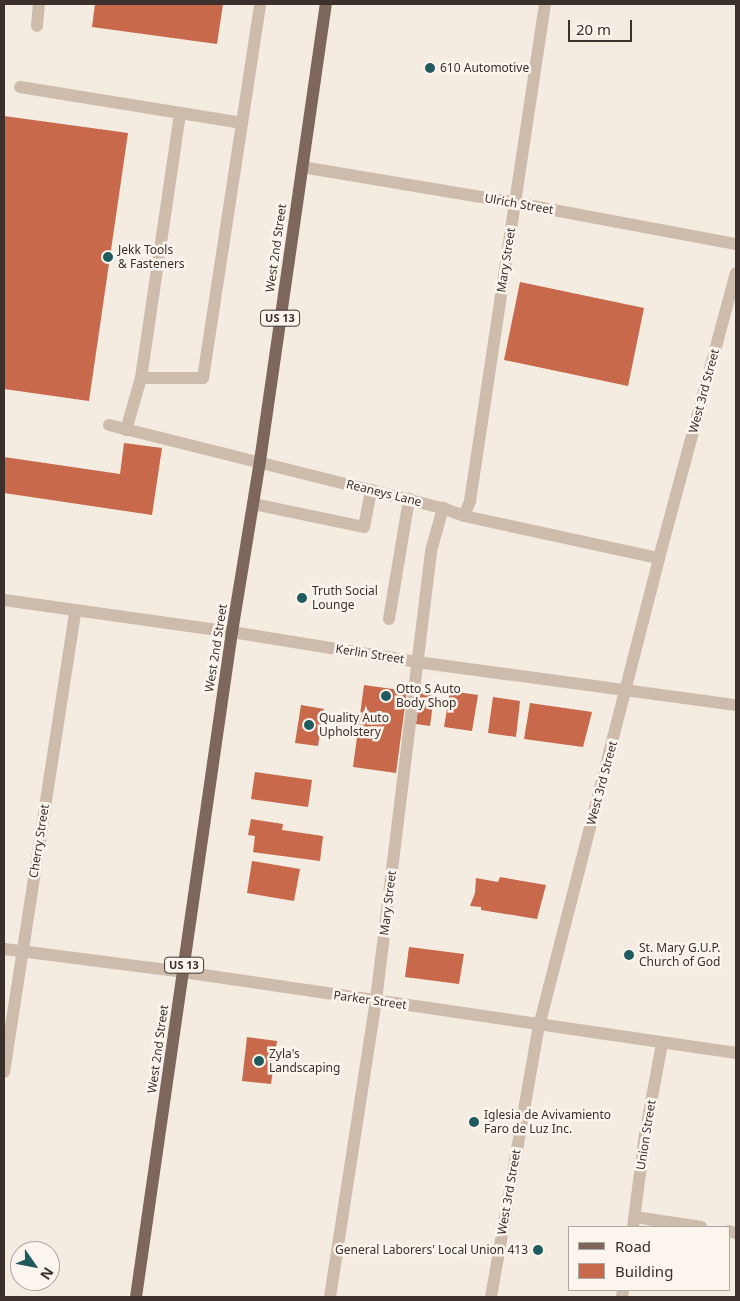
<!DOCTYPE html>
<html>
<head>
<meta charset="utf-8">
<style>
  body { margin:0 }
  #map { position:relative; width:740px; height:1301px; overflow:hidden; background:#f4ebe1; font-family:"Noto Sans",sans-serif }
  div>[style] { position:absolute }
  .building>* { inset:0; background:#c8694b }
  .minor>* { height:12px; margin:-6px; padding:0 6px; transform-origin:6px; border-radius:6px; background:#cdbbac }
  .major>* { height:12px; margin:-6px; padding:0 6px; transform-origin:6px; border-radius:6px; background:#7d675c }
  .dots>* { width:14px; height:14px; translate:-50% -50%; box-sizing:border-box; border:2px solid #fbf5ee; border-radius:50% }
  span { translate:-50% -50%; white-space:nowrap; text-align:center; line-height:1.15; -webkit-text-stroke:5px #fbf5ee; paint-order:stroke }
  .shield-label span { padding:1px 4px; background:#fbf5ee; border:1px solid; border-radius:4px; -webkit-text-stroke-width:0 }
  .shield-label { font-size:11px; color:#3b302b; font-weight:700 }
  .poi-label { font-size:12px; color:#3b302b }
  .left { translate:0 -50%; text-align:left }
  .right { translate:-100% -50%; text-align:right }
  .street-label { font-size:12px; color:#3b302b }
  .frame { position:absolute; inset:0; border:5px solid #3b302b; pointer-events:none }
  .legend { position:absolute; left:568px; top:1226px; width:162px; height:65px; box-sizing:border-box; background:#fbf5ee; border:1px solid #aea6a0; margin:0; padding:6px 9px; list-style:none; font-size:15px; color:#3b302b }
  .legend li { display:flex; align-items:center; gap:10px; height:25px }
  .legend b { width:25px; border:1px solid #aea6a0 }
  .north { position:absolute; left:10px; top:1241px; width:50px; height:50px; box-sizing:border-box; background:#fbf5ee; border:1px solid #aea6a0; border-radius:50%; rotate:123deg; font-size:14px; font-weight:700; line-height:20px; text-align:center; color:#3b302b }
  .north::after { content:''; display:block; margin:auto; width:18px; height:22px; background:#1f5a5e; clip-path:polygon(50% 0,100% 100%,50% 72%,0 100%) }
  .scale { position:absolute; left:568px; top:20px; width:64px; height:22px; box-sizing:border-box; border:2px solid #3b302b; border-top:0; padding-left:6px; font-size:15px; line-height:18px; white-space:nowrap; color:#3b302b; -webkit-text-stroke:4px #fbf5ee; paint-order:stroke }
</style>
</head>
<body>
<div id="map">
  <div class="building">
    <i style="clip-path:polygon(95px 4px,223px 4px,217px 44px,92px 27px)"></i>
    <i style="clip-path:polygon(4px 116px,128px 133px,89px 401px,4px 389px)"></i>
    <i style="clip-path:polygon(520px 282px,644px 308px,628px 386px,504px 360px)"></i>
    <i style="clip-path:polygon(124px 443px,162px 448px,152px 515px,4px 493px,4px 457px,120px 474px)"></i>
    <i style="clip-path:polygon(364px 685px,407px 691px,396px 773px,353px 767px)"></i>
    <i style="clip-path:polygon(421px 687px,435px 689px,430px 726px,416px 724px)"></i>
    <i style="clip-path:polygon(450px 691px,478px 695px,472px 731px,444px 727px)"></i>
    <i style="clip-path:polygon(493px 697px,520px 701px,516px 737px,488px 733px)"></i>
    <i style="clip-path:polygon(530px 703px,592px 712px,583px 747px,524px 739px)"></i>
    <i style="clip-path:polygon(301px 705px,324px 709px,318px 746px,295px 743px)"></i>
    <i style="clip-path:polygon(255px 772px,312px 780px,308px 807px,251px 799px)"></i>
    <i style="clip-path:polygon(251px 819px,283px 824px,282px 830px,323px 836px,320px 861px,253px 852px,255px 836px,248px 835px)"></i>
    <i style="clip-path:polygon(252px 861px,300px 869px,294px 901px,247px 893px)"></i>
    <i style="clip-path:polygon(500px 877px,546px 885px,537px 919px,481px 910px,481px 907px,470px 906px,475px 893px,476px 878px,498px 882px)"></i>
    <i style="clip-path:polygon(409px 947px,464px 954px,459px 984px,405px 977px)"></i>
    <i style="clip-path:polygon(247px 1037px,277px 1041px,271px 1084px,242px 1081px)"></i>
  </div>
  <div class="minor">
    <i style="left:37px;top:26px;width:22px;rotate:-85deg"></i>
    <i style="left:20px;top:87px;width:225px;rotate:9.2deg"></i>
    <i style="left:302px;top:167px;width:217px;rotate:9.5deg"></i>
    <i style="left:516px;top:203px;width:224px;rotate:10.6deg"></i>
    <i style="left:141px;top:378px;width:268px;rotate:-81.6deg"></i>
    <i style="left:109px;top:425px;width:344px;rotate:14deg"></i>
    <i style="left:443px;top:508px;width:22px;rotate:21deg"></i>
    <i style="left:464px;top:516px;width:199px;rotate:12.2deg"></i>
    <i style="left:126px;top:430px;width:54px;rotate:-73.9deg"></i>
    <i style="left:141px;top:378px;width:62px"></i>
    <i style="left:203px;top:378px;width:378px;rotate:-81.3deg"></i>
    <i style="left:253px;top:504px;width:113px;rotate:11.7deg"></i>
    <i style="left:364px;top:527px;width:38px;rotate:-79deg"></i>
    <i style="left:464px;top:516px;width:16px;rotate:-68deg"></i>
    <i style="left:470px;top:501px;width:503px;rotate:-81.42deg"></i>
    <i style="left:4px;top:600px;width:230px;rotate:8deg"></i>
    <i style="left:232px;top:632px;width:187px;rotate:9.2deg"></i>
    <i style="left:417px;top:662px;width:322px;rotate:7.7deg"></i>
    <i style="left:389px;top:619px;width:122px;rotate:-80.5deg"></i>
    <i style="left:4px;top:949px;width:180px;rotate:7.3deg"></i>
    <i style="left:183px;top:972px;width:559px;rotate:8.33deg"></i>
    <i style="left:4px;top:1072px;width:466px;rotate:-81.2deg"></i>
    <i style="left:635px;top:1217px;width:67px;rotate:8.6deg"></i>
    <i style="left:633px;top:1227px;width:93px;rotate:-82.6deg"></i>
    <i style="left:645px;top:1135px;width:94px;rotate:-79.5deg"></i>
    <i style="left:729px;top:1231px;width:7px;rotate:16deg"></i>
    <i style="left:330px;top:1297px;width:301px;rotate:-81.2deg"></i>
    <i style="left:376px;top:1000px;width:452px;rotate:-83deg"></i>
    <i style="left:431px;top:551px;width:45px;rotate:-74.4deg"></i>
    <i style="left:491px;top:1297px;width:275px;rotate:-80deg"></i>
    <i style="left:539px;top:1026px;width:483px;rotate:-75.6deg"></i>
    <i style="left:659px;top:558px;width:295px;rotate:-74.9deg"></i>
    <i style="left:622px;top:1297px;width:7px;rotate:-82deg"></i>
  </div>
  <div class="major">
    <i style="left:136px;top:1297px;width:672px;rotate:-81.79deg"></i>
    <i style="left:232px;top:632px;width:173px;rotate:-80.7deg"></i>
    <i style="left:260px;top:461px;width:462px;rotate:-81.8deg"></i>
  </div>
  <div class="dots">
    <i style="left:430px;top:68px;background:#1f5a5e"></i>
    <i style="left:108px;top:257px;background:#1f5a5e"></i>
    <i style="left:302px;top:598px;background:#1f5a5e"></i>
    <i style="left:386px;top:696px;background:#1f5a5e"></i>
    <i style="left:309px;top:725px;background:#1f5a5e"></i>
    <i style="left:629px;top:955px;background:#1f5a5e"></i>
    <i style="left:259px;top:1061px;background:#1f5a5e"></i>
    <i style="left:474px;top:1122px;background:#1f5a5e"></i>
    <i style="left:538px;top:1250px;background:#1f5a5e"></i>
  </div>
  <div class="shield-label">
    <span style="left:280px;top:318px">US 13</span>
    <span style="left:184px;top:965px">US 13</span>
  </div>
  <div class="poi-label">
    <span class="left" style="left:440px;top:68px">610 Automotive</span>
    <span class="left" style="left:118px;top:257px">Jekk Tools<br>&amp; Fasteners</span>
    <span class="left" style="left:312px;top:598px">Truth Social<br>Lounge</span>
    <span class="left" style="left:396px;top:696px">Otto S Auto<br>Body Shop</span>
    <span class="left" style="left:319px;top:725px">Quality Auto<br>Upholstery</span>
    <span class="left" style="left:639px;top:955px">St. Mary G.U.P.<br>Church of God</span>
    <span class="left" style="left:269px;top:1061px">Zyla's<br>Landscaping</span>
    <span class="left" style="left:484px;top:1122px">Iglesia de Avivamiento<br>Faro de Luz Inc.</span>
    <span class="right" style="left:528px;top:1250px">General Laborers' Local Union 413</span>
  </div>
  <div class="street-label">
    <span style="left:519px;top:204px;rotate:10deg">Ulrich Street</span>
    <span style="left:276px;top:248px;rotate:-82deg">West 2nd Street</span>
    <span style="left:506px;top:260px;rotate:-81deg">Mary Street</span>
    <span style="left:704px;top:391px;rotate:-75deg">West 3rd Street</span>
    <span style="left:384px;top:493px;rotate:14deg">Reaneys Lane</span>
    <span style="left:216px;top:648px;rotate:-81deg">West 2nd Street</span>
    <span style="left:370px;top:654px;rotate:9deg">Kerlin Street</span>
    <span style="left:602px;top:783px;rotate:-75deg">West 3rd Street</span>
    <span style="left:39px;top:841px;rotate:-81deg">Cherry Street</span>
    <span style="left:388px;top:903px;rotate:-83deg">Mary Street</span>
    <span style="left:370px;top:1000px;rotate:8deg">Parker Street</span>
    <span style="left:158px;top:1049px;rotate:-82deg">West 2nd Street</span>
    <span style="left:646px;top:1135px;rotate:-81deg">Union Street</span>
    <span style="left:509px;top:1192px;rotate:-80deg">West 3rd Street</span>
  </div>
  <div class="frame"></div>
  <ul class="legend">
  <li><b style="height:6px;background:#7d675c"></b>Road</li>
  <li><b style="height:14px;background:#c8694b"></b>Building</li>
  </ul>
  <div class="north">N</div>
  <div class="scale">20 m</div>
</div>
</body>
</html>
